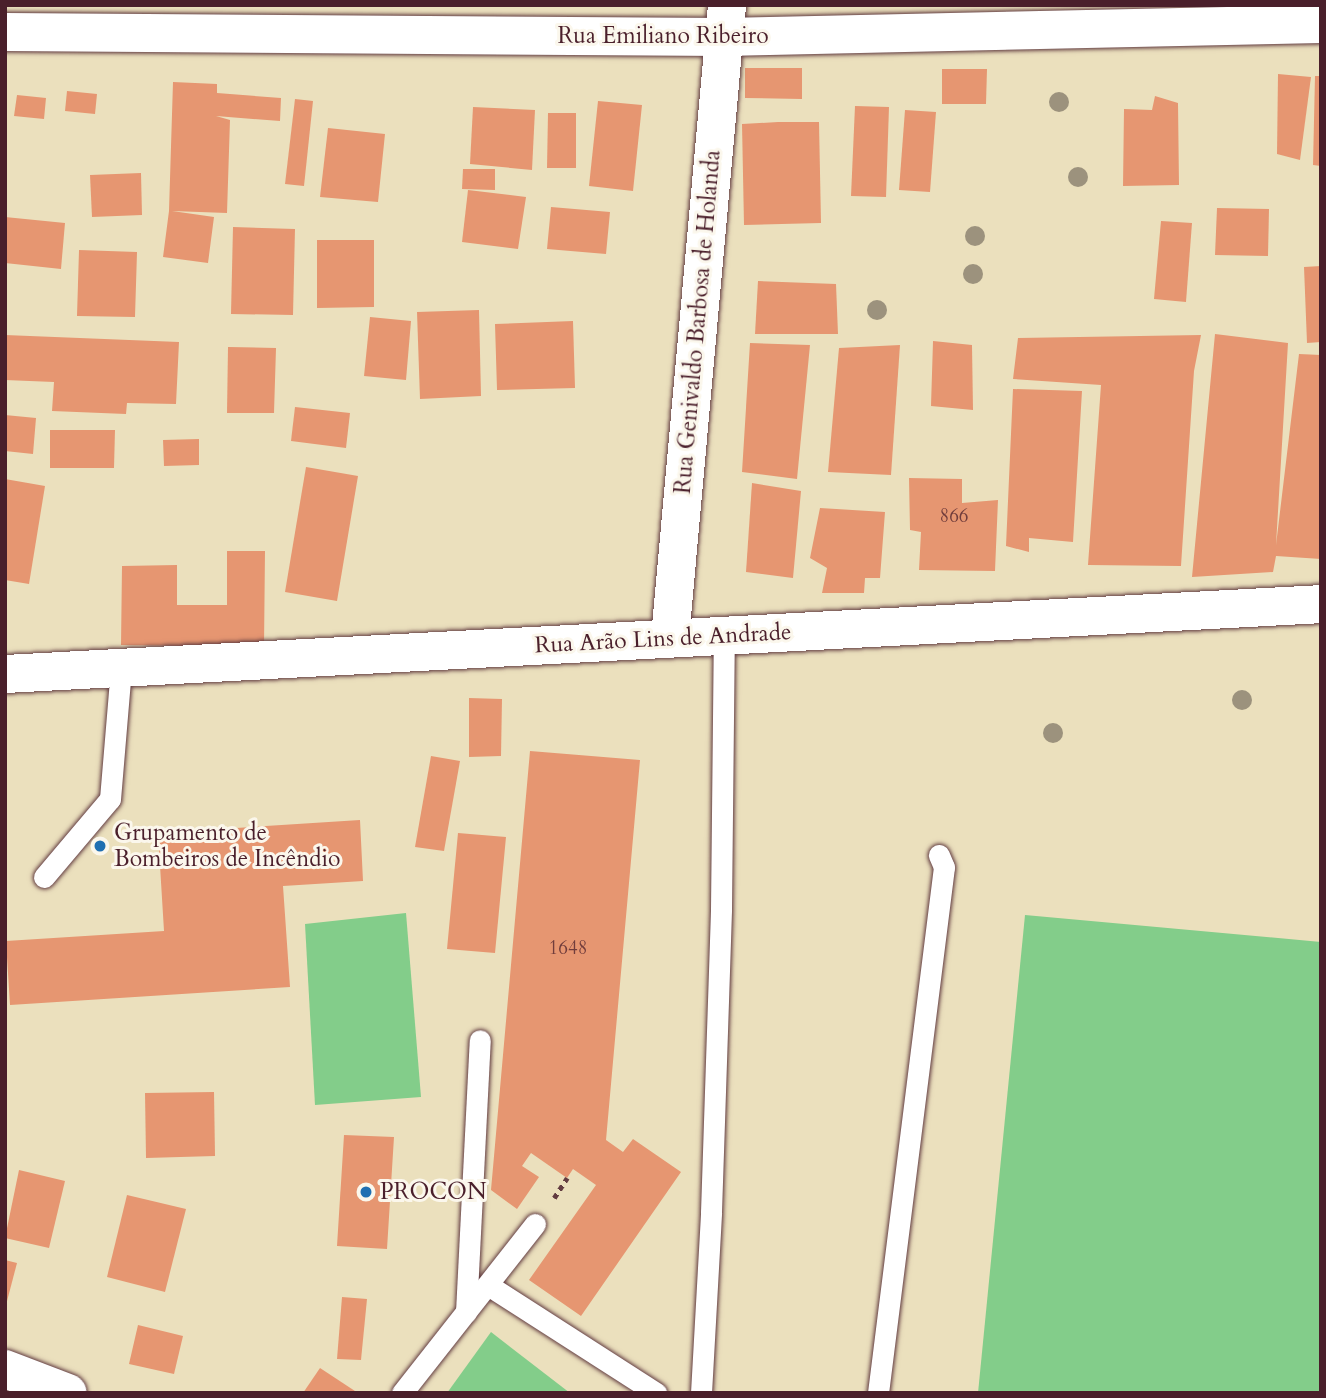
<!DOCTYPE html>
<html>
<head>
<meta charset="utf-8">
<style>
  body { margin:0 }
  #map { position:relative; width:1326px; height:1398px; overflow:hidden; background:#ebe0bd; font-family:Cardo,serif }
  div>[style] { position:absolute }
  .green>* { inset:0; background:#83cd8a }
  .building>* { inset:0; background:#e69671 }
  .path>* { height:4.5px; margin-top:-2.25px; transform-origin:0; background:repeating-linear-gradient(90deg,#623c41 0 5px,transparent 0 10px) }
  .roads { filter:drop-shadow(0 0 2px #623c41) drop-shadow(0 0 2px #623c41) }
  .lane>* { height:21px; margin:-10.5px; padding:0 10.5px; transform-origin:10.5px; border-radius:10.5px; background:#fff }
  .street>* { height:38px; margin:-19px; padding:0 19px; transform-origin:19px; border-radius:19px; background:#fff }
  .secondary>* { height:38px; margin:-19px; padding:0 19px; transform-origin:19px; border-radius:19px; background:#fff }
  .trees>* { width:20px; height:20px; margin:-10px; border-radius:50%; background:#9c927d }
  .dots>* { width:19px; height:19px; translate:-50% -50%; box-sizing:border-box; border:4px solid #fbf7ec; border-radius:50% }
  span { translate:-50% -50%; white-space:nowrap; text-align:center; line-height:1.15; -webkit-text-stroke:6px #fbf7ec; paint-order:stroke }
  .number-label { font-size:19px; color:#713d3c }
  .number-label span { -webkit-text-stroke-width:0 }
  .street-label { font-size:23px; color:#4a1f2b }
  .poi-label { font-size:23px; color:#4a1f2b }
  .left { translate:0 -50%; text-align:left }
  .frame { position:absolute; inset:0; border:7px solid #4a1f2b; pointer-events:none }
</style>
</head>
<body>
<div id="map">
  <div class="green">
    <i style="clip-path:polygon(406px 913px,421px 1097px,315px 1105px,305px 924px)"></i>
    <i style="clip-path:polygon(1025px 915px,1321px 942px,1321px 1393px,978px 1393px)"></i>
    <i style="clip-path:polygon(491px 1332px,570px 1393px,447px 1393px)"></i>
  </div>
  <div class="building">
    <i style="clip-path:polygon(745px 68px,802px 68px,802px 99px,745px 98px)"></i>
    <i style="clip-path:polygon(942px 69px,987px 69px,986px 104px,942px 104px)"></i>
    <i style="clip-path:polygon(1278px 74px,1311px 77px,1300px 160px,1277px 154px)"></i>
    <i style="clip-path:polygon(1315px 76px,1321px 76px,1321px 166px,1313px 165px)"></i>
    <i style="clip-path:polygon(173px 82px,217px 84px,217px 93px,281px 98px,280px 121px,216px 116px,230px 120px,227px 213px,172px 211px,214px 217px,208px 263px,163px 257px,169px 211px)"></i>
    <i style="clip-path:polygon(67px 91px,97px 94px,95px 114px,65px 111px)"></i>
    <i style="clip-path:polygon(17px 95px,46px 98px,44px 119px,14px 116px)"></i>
    <i style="clip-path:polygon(1155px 96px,1178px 103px,1179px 185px,1123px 186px,1124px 109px,1152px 110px)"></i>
    <i style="clip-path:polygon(295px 99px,313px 101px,304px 186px,285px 184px)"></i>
    <i style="clip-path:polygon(598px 101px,642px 105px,633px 191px,589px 186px)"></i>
    <i style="clip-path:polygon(855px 106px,889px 107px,886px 197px,851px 196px)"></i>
    <i style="clip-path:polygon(473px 107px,535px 110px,532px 170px,470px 164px)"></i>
    <i style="clip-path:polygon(905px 110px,936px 112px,930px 192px,899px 190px)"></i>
    <i style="clip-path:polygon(548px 113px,576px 113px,576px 168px,547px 168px)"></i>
    <i style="clip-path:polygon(778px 122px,819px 122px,821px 223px,744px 225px,742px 124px)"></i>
    <i style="clip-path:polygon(328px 128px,385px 134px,378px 202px,320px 197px)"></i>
    <i style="clip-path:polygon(463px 169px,495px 169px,495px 190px,462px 189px)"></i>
    <i style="clip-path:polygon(141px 173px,142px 215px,92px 217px,90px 175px)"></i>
    <i style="clip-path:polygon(468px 190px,526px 197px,518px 249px,462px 242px)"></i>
    <i style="clip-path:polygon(551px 207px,610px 212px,606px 254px,547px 249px)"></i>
    <i style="clip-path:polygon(1217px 208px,1269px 209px,1268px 256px,1215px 255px)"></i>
    <i style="clip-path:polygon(5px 217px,65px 223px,61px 269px,5px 263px)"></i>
    <i style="clip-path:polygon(1161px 221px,1192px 223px,1186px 302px,1154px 299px)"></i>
    <i style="clip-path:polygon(233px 227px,295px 229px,293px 315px,231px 314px)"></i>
    <i style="clip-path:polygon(317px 240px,374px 240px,374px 307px,317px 308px)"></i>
    <i style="clip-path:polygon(79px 250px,137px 252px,135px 317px,77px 316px)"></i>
    <i style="clip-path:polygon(1321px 266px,1321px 342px,1307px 343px,1304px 267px)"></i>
    <i style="clip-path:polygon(758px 281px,836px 284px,838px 334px,755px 334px)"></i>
    <i style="clip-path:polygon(479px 310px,481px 396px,420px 399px,417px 312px)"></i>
    <i style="clip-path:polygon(370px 317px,411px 321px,406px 380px,364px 376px)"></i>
    <i style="clip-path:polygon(573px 321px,575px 388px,497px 390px,495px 324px)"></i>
    <i style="clip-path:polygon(1215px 334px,1288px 343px,1276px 545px,1299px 354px,1321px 355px,1321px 559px,1276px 556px,1273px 572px,1192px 577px)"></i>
    <i style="clip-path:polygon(5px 335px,179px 342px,176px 404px,127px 403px,126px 414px,52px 411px,54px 382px,5px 380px)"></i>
    <i style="clip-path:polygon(1201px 335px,1194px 371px,1181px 566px,1088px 565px,1101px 385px,1013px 379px,1018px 338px)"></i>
    <i style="clip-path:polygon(933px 341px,972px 345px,973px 410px,931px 406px)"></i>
    <i style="clip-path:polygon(750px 343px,810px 345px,797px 479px,742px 472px)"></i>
    <i style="clip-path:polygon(900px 345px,891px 475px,828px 472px,839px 348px)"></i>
    <i style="clip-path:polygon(228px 347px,276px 348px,274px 413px,227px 413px)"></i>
    <i style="clip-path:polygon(1013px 389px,1082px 391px,1073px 542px,1029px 538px,1029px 552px,1006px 546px)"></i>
    <i style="clip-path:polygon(295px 407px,350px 413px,346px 448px,291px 441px)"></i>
    <i style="clip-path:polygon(5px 415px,36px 418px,33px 454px,5px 451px)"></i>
    <i style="clip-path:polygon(50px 430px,115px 430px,114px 468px,50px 468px)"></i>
    <i style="clip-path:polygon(199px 439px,199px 465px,164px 466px,163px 440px)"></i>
    <i style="clip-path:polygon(306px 467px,358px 476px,337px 601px,285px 592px)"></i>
    <i style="clip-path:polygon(909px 478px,962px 479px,962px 503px,998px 500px,995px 571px,919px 570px,921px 532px,910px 530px)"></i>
    <i style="clip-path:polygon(5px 479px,45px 486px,29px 584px,5px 580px)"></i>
    <i style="clip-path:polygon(752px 483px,801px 491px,793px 578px,746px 572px)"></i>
    <i style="clip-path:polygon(820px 508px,885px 512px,880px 578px,865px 578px,864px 593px,822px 593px,827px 568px,810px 558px)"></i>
    <i style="clip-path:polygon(227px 551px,265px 551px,264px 647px,121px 645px,122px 566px,177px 565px,177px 605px,227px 605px)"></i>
    <i style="clip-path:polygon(469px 698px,502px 699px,501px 756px,469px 757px)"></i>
    <i style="clip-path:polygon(530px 751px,640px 760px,606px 1140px,623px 1152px,633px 1139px,681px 1172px,581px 1316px,529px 1280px,596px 1185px,573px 1169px,567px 1178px,531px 1153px,522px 1166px,539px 1177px,517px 1209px,491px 1190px)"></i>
    <i style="clip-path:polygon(431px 756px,460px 761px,444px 851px,415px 847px)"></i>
    <i style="clip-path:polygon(360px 820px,363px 881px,283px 886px,290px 987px,10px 1005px,6px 941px,164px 931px,158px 833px)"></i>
    <i style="clip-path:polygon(458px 833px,506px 837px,495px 953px,447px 949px)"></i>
    <i style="clip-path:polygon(214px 1092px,215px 1156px,146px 1158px,145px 1093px)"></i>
    <i style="clip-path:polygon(344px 1135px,394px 1137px,387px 1249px,337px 1246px)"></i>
    <i style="clip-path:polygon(19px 1170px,65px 1181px,49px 1248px,5px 1238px)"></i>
    <i style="clip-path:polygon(127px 1195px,186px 1209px,165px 1292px,107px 1277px)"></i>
    <i style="clip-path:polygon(5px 1260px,17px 1263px,6px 1305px,5px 1305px)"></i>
    <i style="clip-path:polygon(342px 1297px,367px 1299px,361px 1360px,337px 1359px)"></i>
    <i style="clip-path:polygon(138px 1325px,183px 1336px,174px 1374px,129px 1364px)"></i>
    <i style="clip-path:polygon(320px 1368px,358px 1393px,303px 1393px)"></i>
  </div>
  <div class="path">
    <i style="left:554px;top:1198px;width:24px;rotate:-57deg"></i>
  </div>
  <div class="roads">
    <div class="lane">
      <i style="left:44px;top:877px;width:102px;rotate:-49.8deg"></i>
      <i style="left:110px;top:799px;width:131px;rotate:-85.2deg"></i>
      <i style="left:488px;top:1285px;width:200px;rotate:32.7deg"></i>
      <i style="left:466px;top:1312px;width:272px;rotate:-87.1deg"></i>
      <i style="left:402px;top:1393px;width:215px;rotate:-51.8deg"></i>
      <i style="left:701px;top:1393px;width:181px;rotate:-86.8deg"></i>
      <i style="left:711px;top:1212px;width:303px;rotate:-88.1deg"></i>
      <i style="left:721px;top:909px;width:272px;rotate:-89.4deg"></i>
      <i style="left:878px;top:1393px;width:530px;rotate:-82.85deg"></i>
      <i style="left:944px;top:867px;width:13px;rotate:-113deg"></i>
    </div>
    <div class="street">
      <i style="left:670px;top:638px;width:636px;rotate:-84.85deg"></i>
    </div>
    <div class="secondary">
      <i style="left:5px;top:32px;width:719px;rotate:0.4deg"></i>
      <i style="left:724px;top:37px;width:597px;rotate:-1.25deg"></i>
      <i style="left:5px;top:674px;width:1318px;rotate:-3.04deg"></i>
      <i style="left:5px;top:1369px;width:67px;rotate:20.9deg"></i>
    </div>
  </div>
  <div class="trees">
    <i style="left:1059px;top:102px"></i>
    <i style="left:1078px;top:177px"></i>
    <i style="left:975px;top:236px"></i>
    <i style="left:973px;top:274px"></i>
    <i style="left:877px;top:310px"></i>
    <i style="left:1242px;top:700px"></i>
    <i style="left:1053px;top:733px"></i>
  </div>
  <div class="dots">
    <i style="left:100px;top:846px;background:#1f6fb2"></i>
    <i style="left:366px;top:1192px;background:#1f6fb2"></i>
  </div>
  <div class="number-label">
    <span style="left:954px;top:517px">866</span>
    <span style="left:568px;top:949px">1648</span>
  </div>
  <div class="street-label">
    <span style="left:663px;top:36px">Rua Emiliano Ribeiro</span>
    <span style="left:698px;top:322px;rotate:-85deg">Rua Genivaldo Barbosa de Holanda</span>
    <span style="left:663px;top:639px;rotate:-3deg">Rua Arão Lins de Andrade</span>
  </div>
  <div class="poi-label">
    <span class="left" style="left:114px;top:846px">Grupamento de<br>Bombeiros de Incêndio</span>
    <span class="left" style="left:380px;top:1192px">PROCON</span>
  </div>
  <div class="frame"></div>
</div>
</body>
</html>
